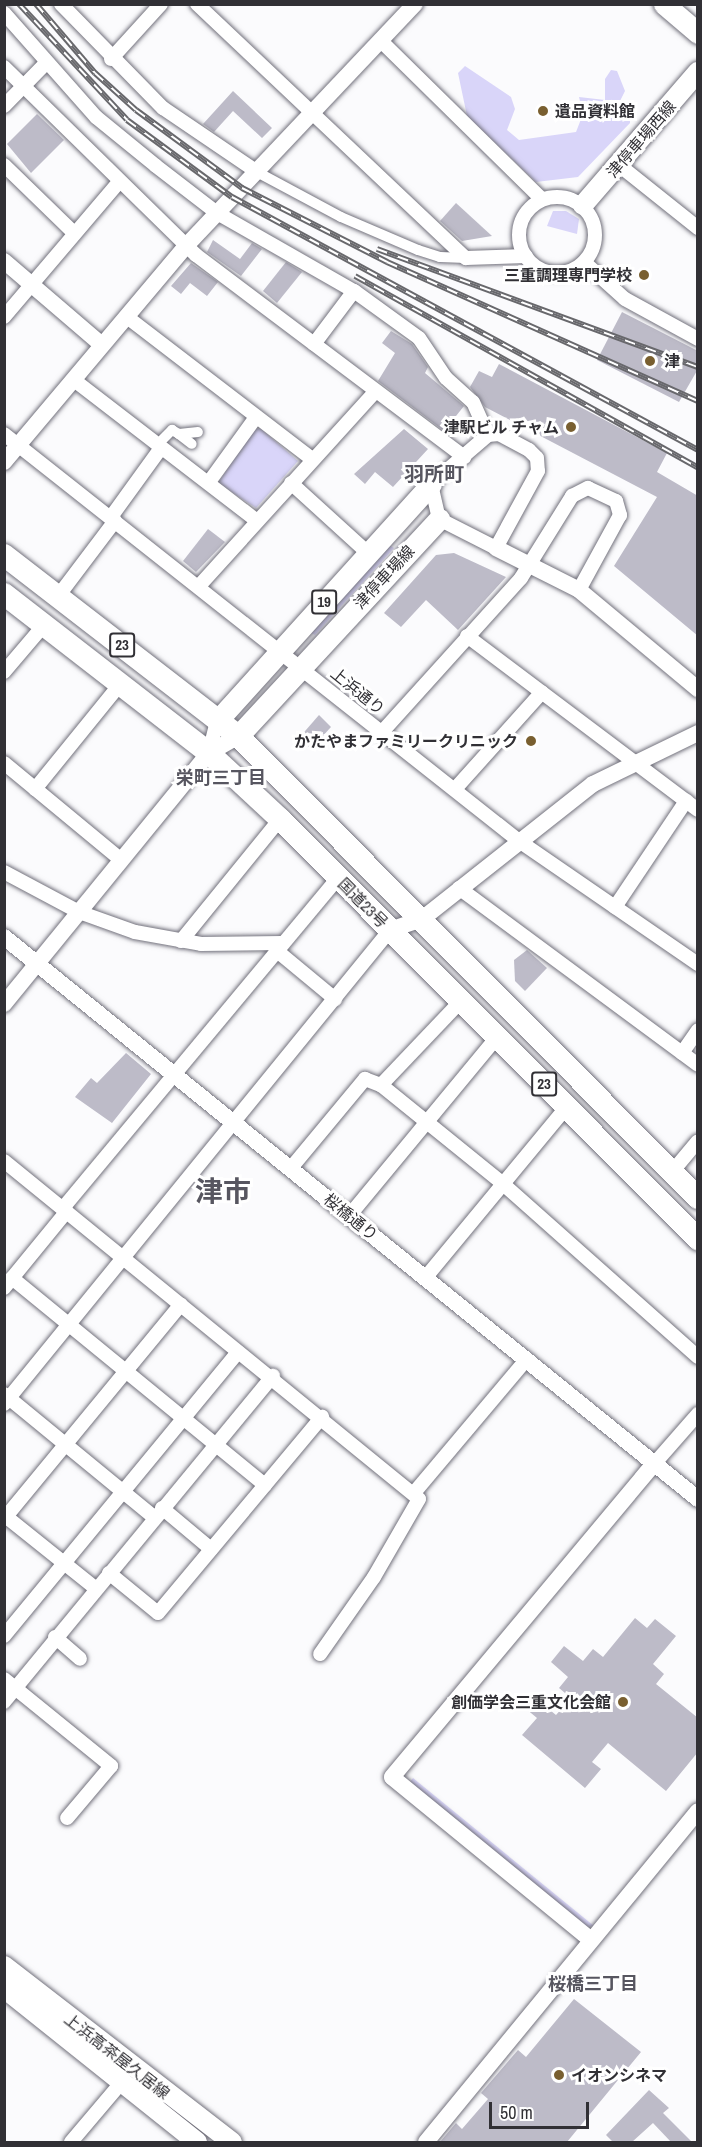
<!DOCTYPE html>
<html>
<head>
<meta charset="utf-8">
<style>
  body { margin:0 }
  #map { position:relative; width:702px; height:2147px; overflow:hidden; background:#fbfbfd; font-family:"Archivo Narrow","Noto Sans JP",sans-serif }
  div>[style] { position:absolute }
  .green>* { inset:0; background:#d9d5f9 }
  .building>* { inset:0; background:#bdbbc8 }
  .roads { filter:drop-shadow(0 0 2px #72717c) drop-shadow(0 0 2px #72717c) }
  .pedestrian>* { height:10px; margin:-5px; padding:0 5px; transform-origin:5px; border-radius:5px; background:#fff }
  .minor>* { height:14px; margin:-7px; padding:0 7px; transform-origin:7px; border-radius:7px; background:#fff }
  .minor>.ring { margin:-7px; padding:0; box-sizing:content-box; background:none; border:14px solid #fff; border-radius:50% }
  .tertiary>* { height:16px; margin:-8px; padding:0 8px; transform-origin:8px; border-radius:8px; background:#fff }
  .secondary>* { height:20px; margin:-10px; padding:0 10px; transform-origin:10px; border-radius:10px; background:#fff }
  .primary>* { height:21px; margin:-10.5px; padding:0 10.5px; transform-origin:10.5px; border-radius:10.5px; background:#fff }
  .trunk>* { height:22px; margin:-11px; padding:0 11px; transform-origin:11px; border-radius:11px; background:#fff }
  .rail>* { height:6px; margin-top:-3px; transform-origin:0; background:repeating-linear-gradient(90deg,#fff 0 11px,#68686c 0 22px); box-sizing:border-box; border-block:2px solid #68686c }
  .dots>* { width:16px; height:16px; translate:-50% -50%; box-sizing:border-box; border:3px solid #fff; border-radius:50% }
  span { translate:-50% -50%; white-space:nowrap; text-align:center; line-height:1.15; -webkit-text-stroke:6px #fff; paint-order:stroke }
  .shield-label span { padding:2px 4px; background:#fff; border:2px solid; border-radius:4px; -webkit-text-stroke-width:0 }
  .shield-label { font-size:15px; color:#313035; font-weight:700 }
  .poi-label { font-size:16px; color:#313035; font-weight:700 }
  .left { translate:0 -50%; text-align:left }
  .right { translate:-100% -50%; text-align:right }
  .street-label { font-size:16px; color:#313035 }
  .neighbourhood-label { font-size:18px; color:#575660; font-weight:700 }
  .quarter-label { font-size:20px; color:#575660; font-weight:700 }
  .town-label { font-size:28px; color:#575660; font-weight:700 }
  .frame { position:absolute; inset:0; border:6px solid #313035; pointer-events:none }
  .scale { position:absolute; left:489px; top:2102px; width:100px; height:27px; box-sizing:border-box; border:3px solid #313035; border-top:0; padding-left:8px; font-size:18px; line-height:21px; white-space:nowrap; color:#313035; -webkit-text-stroke:4px #fff; paint-order:stroke }
</style>
</head>
<body>
<div id="map">
  <div class="green">
    <i style="clip-path:polygon(465px 66px,511px 97px,515px 109px,507px 130px,519px 140px,576px 132px,583px 114px,579px 97px,605px 100px,605px 79px,611px 70px,617px 71px,625px 91px,618px 105px,630px 115px,630px 123px,578px 177px,536px 182px,467px 116px,458px 73px)"></i>
    <i style="clip-path:polygon(553px 211px,566px 211px,579px 219px,577px 234px,547px 226px)"></i>
    <i style="clip-path:polygon(254px 429px,261px 429px,298px 461px,256px 508px,218px 483px)"></i>
    <i style="clip-path:polygon(389px 545px,394px 548px,315px 635px,311px 633px)"></i>
    <i style="clip-path:polygon(413px 1778px,594px 1926px,585px 1927px,409px 1783px)"></i>
  </div>
  <div class="building">
    <i style="clip-path:polygon(233px 91px,272px 128px,262px 138px,233px 111px,214px 132px,203px 124px)"></i>
    <i style="clip-path:polygon(37px 114px,64px 140px,31px 173px,7px 144px)"></i>
    <i style="clip-path:polygon(456px 203px,492px 236px,462px 241px,440px 221px)"></i>
    <i style="clip-path:polygon(213px 240px,240px 259px,252px 243px,262px 249px,241px 276px,207px 252px)"></i>
    <i style="clip-path:polygon(286px 262px,302px 272px,277px 303px,263px 291px)"></i>
    <i style="clip-path:polygon(191px 263px,218px 282px,207px 296px,190px 283px,181px 294px,171px 286px)"></i>
    <i style="clip-path:polygon(622px 312px,698px 351px,698px 369px,679px 402px,597px 360px)"></i>
    <i style="clip-path:polygon(391px 331px,412px 344px,428px 367px,425px 373px,464px 406px,444px 431px,378px 381px,395px 353px,382px 343px)"></i>
    <i style="clip-path:polygon(499px 364px,667px 453px,657px 472px,698px 496px,698px 636px,614px 566px,657px 497px,485px 407px,470px 387px,479px 371px,492px 377px)"></i>
    <i style="clip-path:polygon(404px 429px,428px 449px,393px 487px,375px 472px,365px 484px,354px 474px)"></i>
    <i style="clip-path:polygon(208px 529px,225px 542px,196px 572px,183px 561px)"></i>
    <i style="clip-path:polygon(454px 553px,506px 577px,458px 630px,426px 600px,401px 627px,384px 613px,436px 555px)"></i>
    <i style="clip-path:polygon(319px 715px,331px 727px,311px 749px,299px 738px)"></i>
    <i style="clip-path:polygon(527px 950px,547px 968px,525px 991px,515px 981px,514px 960px)"></i>
    <i style="clip-path:polygon(126px 1053px,151px 1074px,112px 1123px,75px 1097px,91px 1078px,97px 1083px)"></i>
    <i style="clip-path:polygon(635px 1618px,647px 1628px,655px 1619px,676px 1636px,653px 1664px,664px 1674px,656px 1684px,698px 1718px,698px 1752px,666px 1791px,608px 1743px,592px 1762px,601px 1769px,585px 1788px,522px 1735px,537px 1718px,525px 1708px,534px 1697px,556px 1715px,571px 1698px,559px 1688px,568px 1677px,551px 1662px,564px 1646px,583px 1661px,593px 1649px,603px 1657px)"></i>
    <i style="clip-path:polygon(574px 1999px,641px 2052px,567px 2142px,440px 2142px,456px 2123px,462px 2129px,488px 2099px,481px 2093px,518px 2050px,526px 2057px)"></i>
    <i style="clip-path:polygon(649px 2090px,669px 2108px,663px 2113px,692px 2142px,671px 2142px,653px 2123px,632px 2142px,613px 2142px,606px 2135px)"></i>
  </div>
  <div class="roads">
    <div class="pedestrian">
      <i style="left:257px;top:172px;width:95px;rotate:28.2deg"></i>
      <i style="left:341px;top:217px;width:84px;rotate:23.2deg"></i>
      <i style="left:418px;top:250px;width:23px;rotate:18deg"></i>
      <i style="left:440px;top:257px;width:26px;rotate:2deg"></i>
      <i style="left:179px;top:434px;width:16px;rotate:38deg"></i>
      <i style="left:163px;top:439px;width:13px;rotate:-45deg"></i>
      <i style="left:172px;top:430px;width:8px;rotate:30deg"></i>
      <i style="left:179px;top:434px;width:19px;rotate:-6deg"></i>
    </div>
    <div class="minor">
      <i style="left:61px;top:4px;width:146px;rotate:45.6deg"></i>
      <i style="left:163px;top:108px;width:114px;rotate:34.2deg"></i>
      <i style="left:197px;top:4px;width:370px;rotate:43.4deg"></i>
      <i style="left:466px;top:258px;width:60px;rotate:-1.9deg"></i>
      <i style="left:4px;top:13px;width:139px;rotate:48.5deg"></i>
      <i style="left:96px;top:117px;width:77px;rotate:39.2deg"></i>
      <i style="left:156px;top:166px;width:77px;rotate:37.6deg"></i>
      <i style="left:217px;top:213px;width:158px;rotate:29.7deg"></i>
      <i style="left:354px;top:291px;width:80px;rotate:35.9deg"></i>
      <i style="left:419px;top:338px;width:48px;rotate:56deg"></i>
      <i style="left:446px;top:378px;width:36px;rotate:42deg"></i>
      <i style="left:473px;top:402px;width:36px;rotate:66deg"></i>
      <i style="left:381px;top:41px;width:226px;rotate:44.5deg"></i>
      <i style="left:111px;top:59px;width:74px;rotate:-47.7deg"></i>
      <i style="left:4px;top:67px;width:269px;rotate:44.4deg"></i>
      <i style="left:196px;top:255px;width:336px;rotate:37deg"></i>
      <i style="left:4px;top:106px;width:60px;rotate:-45.7deg"></i>
      <i style="left:4px;top:165px;width:98px;rotate:44.2deg"></i>
      <i style="left:619px;top:165px;width:101px;rotate:38.6deg"></i>
      <i class="ring" style="left:519px;top:197px;width:62px;height:62px"></i>
      <i style="left:584px;top:262px;width:55px;rotate:42.1deg"></i>
      <i style="left:625px;top:299px;width:83px;rotate:28.7deg"></i>
      <i style="left:4px;top:317px;width:177px;rotate:-49.6deg"></i>
      <i style="left:127px;top:317px;width:233px;rotate:37.5deg"></i>
      <i style="left:314px;top:344px;width:66px;rotate:-53deg"></i>
      <i style="left:74px;top:380px;width:231px;rotate:37.6deg"></i>
      <i style="left:4px;top:434px;width:656px;rotate:38.32deg"></i>
      <i style="left:519px;top:841px;width:217px;rotate:34.5deg"></i>
      <i style="left:499px;top:434px;width:34px;rotate:28deg"></i>
      <i style="left:529px;top:450px;width:11px;rotate:45deg"></i>
      <i style="left:537px;top:458px;width:13px;rotate:86deg"></i>
      <i style="left:538px;top:471px;width:88px;rotate:118.6deg"></i>
      <i style="left:496px;top:548px;width:64px;rotate:-153deg"></i>
      <i style="left:439px;top:519px;width:36px;rotate:-103deg"></i>
      <i style="left:431px;top:484px;width:75px;rotate:-40.7deg"></i>
      <i style="left:488px;top:435px;width:11px;rotate:-5deg"></i>
      <i style="left:209px;top:482px;width:80px;rotate:-54.1deg"></i>
      <i style="left:291px;top:483px;width:104px;rotate:42.3deg"></i>
      <i style="left:111px;top:517px;width:85px;rotate:-54.1deg"></i>
      <i style="left:199px;top:586px;width:261px;rotate:-47.8deg"></i>
      <i style="left:59px;top:595px;width:93px;rotate:-52.9deg"></i>
      <i style="left:467px;top:636px;width:289px;rotate:37deg"></i>
      <i style="left:4px;top:672px;width:62px;rotate:-49.6deg"></i>
      <i style="left:382px;top:732px;width:207px;rotate:-47.9deg"></i>
      <i style="left:521px;top:578px;width:97px;rotate:-58.1deg"></i>
      <i style="left:572px;top:496px;width:18px;rotate:-27deg"></i>
      <i style="left:588px;top:488px;width:31px;rotate:25deg"></i>
      <i style="left:616px;top:501px;width:15px;rotate:74deg"></i>
      <i style="left:620px;top:515px;width:85px;rotate:118.7deg"></i>
      <i style="left:209px;top:753px;width:33px;rotate:-76deg"></i>
      <i style="left:4px;top:763px;width:151px;rotate:39.6deg"></i>
      <i style="left:35px;top:789px;width:136px;rotate:-50.9deg"></i>
      <i style="left:455px;top:789px;width:130px;rotate:-48.1deg"></i>
      <i style="left:4px;top:872px;width:85px;rotate:28.1deg"></i>
      <i style="left:79px;top:912px;width:59px;rotate:19.7deg"></i>
      <i style="left:135px;top:932px;width:67px;rotate:10.3deg"></i>
      <i style="left:201px;top:944px;width:81px;rotate:-0.7deg"></i>
      <i style="left:459px;top:888px;width:297px;rotate:36.5deg"></i>
      <i style="left:615px;top:907px;width:128px;rotate:-56.2deg"></i>
      <i style="left:181px;top:941px;width:157px;rotate:-50.9deg"></i>
      <i style="left:276px;top:950px;width:77px;rotate:39.7deg"></i>
      <i style="left:682px;top:1053px;width:28px;rotate:-55deg"></i>
      <i style="left:381px;top:1085px;width:116px;rotate:-46.4deg"></i>
      <i style="left:4px;top:1161px;width:535px;rotate:39.16deg"></i>
      <i style="left:419px;top:1499px;width:90px;rotate:120deg"></i>
      <i style="left:374px;top:1577px;width:94px;rotate:125deg"></i>
      <i style="left:291px;top:1168px;width:116px;rotate:-50.3deg"></i>
      <i style="left:365px;top:1079px;width:17px;rotate:21deg"></i>
      <i style="left:381px;top:1085px;width:156px;rotate:39deg"></i>
      <i style="left:502px;top:1183px;width:262px;rotate:41.6deg"></i>
      <i style="left:672px;top:1172px;width:40px;rotate:-50deg"></i>
      <i style="left:63px;top:1208px;width:430px;rotate:-50.2deg"></i>
      <i style="left:349px;top:1216px;width:232px;rotate:-50.4deg"></i>
      <i style="left:426px;top:1277px;width:219px;rotate:-50.4deg"></i>
      <i style="left:12px;top:1278px;width:327px;rotate:39.3deg"></i>
      <i style="left:4px;top:1288px;width:99px;rotate:-50.7deg"></i>
      <i style="left:4px;top:1394px;width:195px;rotate:39.4deg"></i>
      <i style="left:4px;top:1404px;width:611px;rotate:-50.84deg"></i>
      <i style="left:654px;top:1464px;width:67px;rotate:-48.7deg"></i>
      <i style="left:414px;top:1493px;width:175px;rotate:-49.9deg"></i>
      <i style="left:162px;top:1508px;width:64px;rotate:39.9deg"></i>
      <i style="left:4px;top:1515px;width:117px;rotate:38.7deg"></i>
      <i style="left:4px;top:1519px;width:278px;rotate:-50.5deg"></i>
      <i style="left:109px;top:1573px;width:63px;rotate:39.2deg"></i>
      <i style="left:158px;top:1613px;width:256px;rotate:-50.1deg"></i>
      <i style="left:4px;top:1636px;width:368px;rotate:-50.5deg"></i>
      <i style="left:55px;top:1637px;width:33px;rotate:41deg"></i>
      <i style="left:4px;top:1679px;width:138px;rotate:39.1deg"></i>
      <i style="left:111px;top:1766px;width:68px;rotate:130.2deg"></i>
      <i style="left:4px;top:1702px;width:423px;rotate:-50.5deg"></i>
      <i style="left:71px;top:2142px;width:77px;rotate:-49.7deg"></i>
    </div>
    <div class="tertiary">
      <i style="left:4px;top:261px;width:129px;rotate:40.6deg"></i>
      <i style="left:4px;top:462px;width:282px;rotate:-49.9deg"></i>
      <i style="left:186px;top:246px;width:333px;rotate:-46.6deg"></i>
      <i style="left:496px;top:548px;width:93px;rotate:26.8deg"></i>
      <i style="left:579px;top:590px;width:155px;rotate:39.8deg"></i>
      <i style="left:390px;top:930px;width:34px;rotate:-19deg"></i>
      <i style="left:422px;top:919px;width:218px;rotate:-38.3deg"></i>
      <i style="left:593px;top:784px;width:117px;rotate:-25.9deg"></i>
      <i style="left:4px;top:937px;width:893px;rotate:39deg"></i>
      <i style="left:4px;top:1004px;width:324px;rotate:-50.8deg"></i>
      <i style="left:209px;top:753px;width:34px;rotate:-30deg"></i>
      <i style="left:591px;top:1940px;width:257px;rotate:-140.7deg"></i>
      <i style="left:392px;top:1777px;width:408px;rotate:-50.1deg"></i>
      <i style="left:426px;top:2142px;width:428px;rotate:-50.6deg"></i>
    </div>
    <div class="secondary">
      <i style="left:583px;top:205px;width:176px;rotate:-49.2deg"></i>
      <i style="left:4px;top:1966px;width:288px;rotate:37.7deg"></i>
      <i style="left:4px;top:1988px;width:247px;rotate:38.6deg"></i>
    </div>
    <div class="primary">
      <i style="left:664px;top:4px;width:45px;rotate:40.5deg"></i>
      <i style="left:217px;top:721px;width:319px;rotate:-47.9deg"></i>
      <i style="left:238px;top:736px;width:296px;rotate:-47.2deg"></i>
    </div>
    <div class="trunk">
      <i style="left:4px;top:555px;width:296px;rotate:37.7deg"></i>
      <i style="left:238px;top:736px;width:652px;rotate:45.12deg"></i>
      <i style="left:4px;top:594px;width:259px;rotate:37.8deg"></i>
      <i style="left:209px;top:753px;width:97px;rotate:42.9deg"></i>
      <i style="left:280px;top:819px;width:593px;rotate:45.14deg"></i>
    </div>
  </div>
  <div class="rail">
    <i style="left:19px;top:4px;width:158px;rotate:47deg"></i>
    <i style="left:127px;top:120px;width:130px;rotate:36.3deg"></i>
    <i style="left:232px;top:197px;width:530px;rotate:28.5deg"></i>
    <i style="left:36px;top:4px;width:91px;rotate:49.5deg"></i>
    <i style="left:95px;top:73px;width:55px;rotate:42.1deg"></i>
    <i style="left:136px;top:110px;width:132px;rotate:36.3deg"></i>
    <i style="left:242px;top:188px;width:163px;rotate:27deg"></i>
    <i style="left:387px;top:262px;width:341px;rotate:24.1deg"></i>
    <i style="left:377px;top:249px;width:342px;rotate:20.2deg"></i>
    <i style="left:355px;top:276px;width:393px;rotate:29.2deg"></i>
    <i style="left:696px;top:484px;width:2px"></i>
  </div>
  <div class="dots">
    <i style="left:543px;top:111px;background:#795f30"></i>
    <i style="left:644px;top:275px;background:#795f30"></i>
    <i style="left:650px;top:361px;background:#795f30"></i>
    <i style="left:571px;top:427px;background:#795f30"></i>
    <i style="left:531px;top:741px;background:#795f30"></i>
    <i style="left:623px;top:1702px;background:#795f30"></i>
    <i style="left:559px;top:2075px;background:#795f30"></i>
  </div>
  <div class="shield-label">
    <span style="left:324px;top:602px">19</span>
    <span style="left:122px;top:645px">23</span>
    <span style="left:544px;top:1084px">23</span>
  </div>
  <div class="poi-label">
    <span class="left" style="left:555px;top:111px">遺品資料館</span>
    <span class="right" style="left:632px;top:275px">三重調理専門学校</span>
    <span class="left" style="left:664px;top:361px">津</span>
    <span class="right" style="left:559px;top:427px">津駅ビル チャム</span>
    <span class="right" style="left:518px;top:741px">かたやまファミリークリニック</span>
    <span class="right" style="left:611px;top:1702px">創価学会三重文化会館</span>
    <span class="left" style="left:571px;top:2075px">イオンシネマ</span>
  </div>
  <div class="street-label">
    <span style="left:641px;top:139px;rotate:-49deg">津停車場西線</span>
    <span style="left:384px;top:577px;rotate:-47deg">津停車場線</span>
    <span style="left:358px;top:691px;rotate:39deg">上浜通り</span>
    <span style="left:363px;top:903px;rotate:45deg">国道23号</span>
    <span style="left:351px;top:1217px;rotate:39deg">桜橋通り</span>
    <span style="left:117px;top:2056px;rotate:38deg">上浜高茶屋久居線</span>
  </div>
  <div class="neighbourhood-label">
    <span style="left:221px;top:778px">栄町三丁目</span>
    <span style="left:593px;top:1984px">桜橋三丁目</span>
  </div>
  <div class="quarter-label">
    <span style="left:434px;top:473px">羽所町</span>
  </div>
  <div class="town-label">
    <span style="left:223px;top:1191px">津市</span>
  </div>
  <div class="frame"></div>
  <div class="scale">50 m</div>
</div>
</body>
</html>
